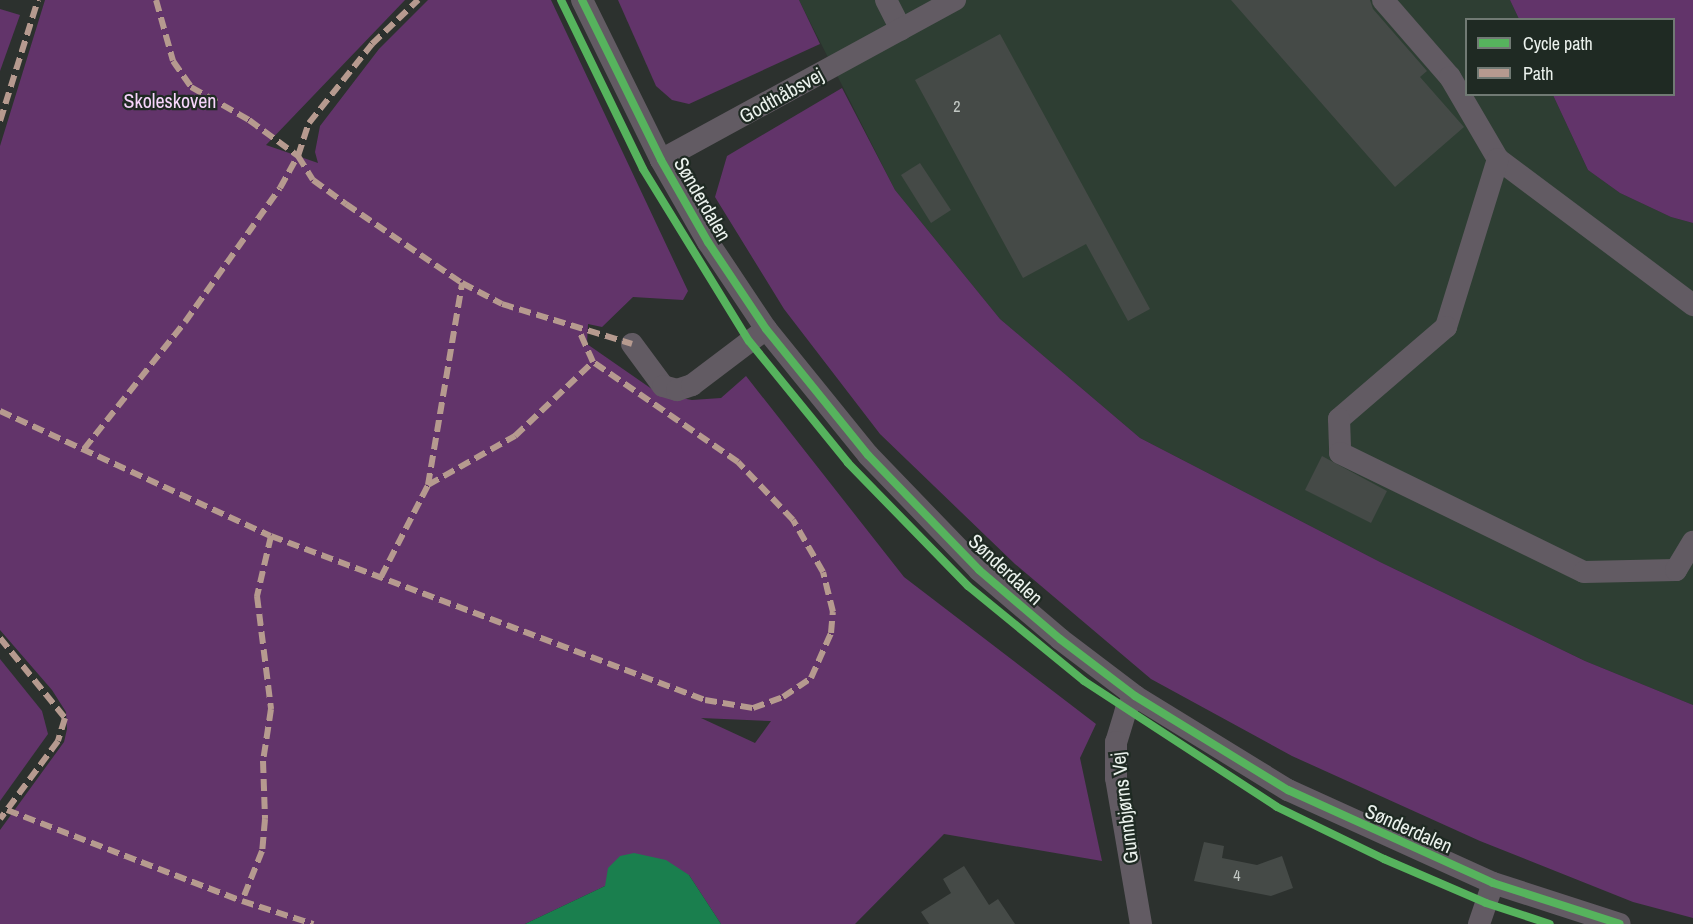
<!DOCTYPE html>
<html>
<head>
<meta charset="utf-8">
<style>
  body { margin:0 }
  #map { position:relative; width:1693px; height:924px; overflow:hidden; background:#2c312e; font-family:"Archivo Narrow",sans-serif }
  div>[style] { position:absolute }
  .built>* { inset:0; background:#2e3e33 }
  .green>* { inset:0; background:#62346a }
  .water>* { inset:0; background:#1a7f4e }
  .building>* { inset:0; background:#454a47 }
  .minor>* { height:22px; margin:-11px; padding:0 11px; transform-origin:11px; border-radius:11px; background:#625b63 }
  .quiet>* { height:6px; margin-top:-3px; transform-origin:0; background:repeating-linear-gradient(90deg,#b69a8f 0 12px,transparent 0 18px) }
  .cycleway>* { height:8px; margin:-4px; padding:0 4px; transform-origin:4px; border-radius:4px; background:#56b35d }
  span { translate:-50% -50%; white-space:nowrap; text-align:center; line-height:1.15; -webkit-text-stroke:4.5px #1f2a23; paint-order:stroke }
  .number-label { font-size:16px; color:#c2c8c4 }
  .number-label span { -webkit-text-stroke-width:0 }
  .street-label { font-size:20px; color:#ebf2ed }
  .park-label { font-size:20px; color:#f7d5fc }
  .legend { position:absolute; left:1465px; top:18px; width:210px; height:78px; box-sizing:border-box; background:#1f2a23; border:2px solid #717a74; margin:0; padding:8px 10px; list-style:none; font-size:18px; color:#ebf2ed }
  .legend li { display:flex; align-items:center; gap:12px; height:30px }
  .legend b { width:30px; border:2px solid #717a74 }
</style>
</head>
<body>
<div id="map">
  <div class="built">
    <i style="clip-path:polygon(799px 0,1510px 0,1519px 19px,1466px 20px,1466px 94px,1553px 95px,1588px 170px,1620px 193px,1671px 217px,1693px 223px,1693px 705px,1585px 661px,1380px 562px,1140px 438px,1000px 319px,895px 190px)"></i>
  </div>
  <div class="green">
    <i style="clip-path:polygon(evenodd,45px 0,405px 0,266px 145px,318px 163px,315px 152px,320px 126px,379px 49px,428px 0,551px 0,688px 291px,683px 300px,633px 297px,602px 327px,588px 324px,587px 344px,659px 394px,692px 400px,721px 398px,746px 376px,904px 577px,1096px 724px,1080px 758px,1102px 861px,944px 834px,855px 924px,721px 924px,689px 875px,605px 886px,525px 924px,0 924px,0 830px,64px 742px,67px 729px,66px 712px,52px 690px,0 630px,0 146px,45px 0,701px 718px,770px 721px,771px 721px,755px 743px,701px 718px)"></i>
    <i style="clip-path:polygon(618px 0,799px 0,820px 44px,689px 104px,672px 100px,656px 86px)"></i>
    <i style="clip-path:polygon(1510px 0,1693px 0,1693px 223px,1671px 217px,1620px 193px,1588px 170px,1553px 95px,1674px 94px,1674px 20px,1519px 19px)"></i>
    <i style="clip-path:polygon(0 9px,20px 15px,0 71px)"></i>
    <i style="clip-path:polygon(842px 88px,895px 190px,1000px 319px,1140px 438px,1380px 562px,1585px 661px,1693px 705px,1693px 918px,1633px 902px,1480px 841px,1292px 756px,1151px 679px,1015px 564px,880px 434px,784px 309px,715px 197px,727px 156px)"></i>
    <i style="clip-path:polygon(0 659px,42px 711px,48px 734px,0 801px)"></i>
  </div>
  <div class="water">
    <i style="clip-path:polygon(634px 853px,666px 860px,689px 875px,721px 924px,525px 924px,605px 886px,608px 868px,620px 856px)"></i>
  </div>
  <div class="building">
    <i style="clip-path:polygon(1231px 0,1370px 0,1373px 9px,1427px 71px,1420px 77px,1464px 127px,1395px 187px)"></i>
    <i style="clip-path:polygon(1000px 34px,1150px 309px,1128px 321px,1086px 244px,1023px 278px,915px 80px)"></i>
    <i style="clip-path:polygon(920px 163px,951px 210px,931px 223px,901px 175px)"></i>
    <i style="clip-path:polygon(1322px 456px,1387px 491px,1371px 523px,1305px 490px)"></i>
    <i style="clip-path:polygon(1204px 842px,1224px 846px,1222px 858px,1257px 865px,1282px 856px,1293px 888px,1271px 896px,1194px 881px)"></i>
    <i style="clip-path:polygon(964px 866px,989px 905px,998px 899px,1015px 924px,929px 924px,921px 912px,951px 893px,943px 879px)"></i>
  </div>
  <div class="minor">
    <i style="left:582px;top:0;width:178px;rotate:63.7deg"></i>
    <i style="left:661px;top:160px;width:95px;rotate:60.2deg"></i>
    <i style="left:708px;top:242px;width:105px;rotate:56.3deg"></i>
    <i style="left:766px;top:329px;width:162px;rotate:51deg"></i>
    <i style="left:868px;top:455px;width:160px;rotate:46deg"></i>
    <i style="left:979px;top:570px;width:106px;rotate:40.4deg"></i>
    <i style="left:1060px;top:639px;width:94px;rotate:37.2deg"></i>
    <i style="left:1135px;top:696px;width:180px;rotate:31.6deg"></i>
    <i style="left:1288px;top:790px;width:225px;rotate:24.4deg"></i>
    <i style="left:1493px;top:883px;width:133px;rotate:17.9deg"></i>
    <i style="left:886px;top:0;width:33px;rotate:63deg"></i>
    <i style="left:1383px;top:0;width:102px;rotate:49deg"></i>
    <i style="left:1450px;top:77px;width:95px;rotate:59.7deg"></i>
    <i style="left:1498px;top:159px;width:244px;rotate:36.8deg"></i>
    <i style="left:1498px;top:159px;width:176px;rotate:107.2deg"></i>
    <i style="left:1446px;top:327px;width:141px;rotate:139.3deg"></i>
    <i style="left:1339px;top:419px;width:34px;rotate:88deg"></i>
    <i style="left:1340px;top:453px;width:271px;rotate:26deg"></i>
    <i style="left:1584px;top:572px;width:92px;rotate:-1.2deg"></i>
    <i style="left:1676px;top:570px;width:33px;rotate:-59deg"></i>
    <i style="left:661px;top:160px;width:335px;rotate:-28.6deg"></i>
    <i style="left:632px;top:344px;width:52px;rotate:53.6deg"></i>
    <i style="left:663px;top:386px;width:15px;rotate:16deg"></i>
    <i style="left:677px;top:390px;width:16px;rotate:-18deg"></i>
    <i style="left:692px;top:385px;width:93px;rotate:-37.1deg"></i>
    <i style="left:1135px;top:696px;width:17px;rotate:123deg"></i>
    <i style="left:1126px;top:710px;width:34px;rotate:107deg"></i>
    <i style="left:1116px;top:742px;width:36px;rotate:90deg"></i>
    <i style="left:1116px;top:778px;width:148px;rotate:80.3deg"></i>
    <i style="left:1479px;top:924px;width:43px;rotate:-71.1deg"></i>
  </div>
  <div class="quiet">
    <i style="left:156px;top:0;width:63px;rotate:74.4deg"></i>
    <i style="left:173px;top:61px;width:32px;rotate:55deg"></i>
    <i style="left:191px;top:87px;width:67px;rotate:29.6deg"></i>
    <i style="left:249px;top:120px;width:61px;rotate:36.3deg"></i>
    <i style="left:298px;top:156px;width:28px;rotate:58deg"></i>
    <i style="left:313px;top:180px;width:41px;rotate:36deg"></i>
    <i style="left:346px;top:204px;width:140px;rotate:34.3deg"></i>
    <i style="left:462px;top:283px;width:45px;rotate:27.7deg"></i>
    <i style="left:502px;top:304px;width:136px;rotate:17.1deg"></i>
    <i style="left:0;top:121px;width:127px;rotate:-72.6deg"></i>
    <i style="left:0;top:411px;width:298px;rotate:24.8deg"></i>
    <i style="left:271px;top:536px;width:62px;rotate:103.1deg"></i>
    <i style="left:257px;top:596px;width:114px;rotate:82.9deg"></i>
    <i style="left:271px;top:709px;width:53px;rotate:98.7deg"></i>
    <i style="left:263px;top:761px;width:58px;rotate:88deg"></i>
    <i style="left:265px;top:819px;width:32px;rotate:95deg"></i>
    <i style="left:262px;top:851px;width:54px;rotate:111.8deg"></i>
    <i style="left:242px;top:901px;width:75px;rotate:17.9deg"></i>
    <i style="left:84px;top:449px;width:162px;rotate:-51.5deg"></i>
    <i style="left:185px;top:322px;width:164px;rotate:-54.7deg"></i>
    <i style="left:280px;top:188px;width:37px;rotate:-61deg"></i>
    <i style="left:298px;top:156px;width:35px;rotate:-72deg"></i>
    <i style="left:309px;top:123px;width:101px;rotate:-51.4deg"></i>
    <i style="left:372px;top:44px;width:64px;rotate:-43.7deg"></i>
    <i style="left:428px;top:485px;width:100px;rotate:-29.4deg"></i>
    <i style="left:515px;top:436px;width:108px;rotate:-43.5deg"></i>
    <i style="left:271px;top:536px;width:464px;rotate:20.7deg"></i>
    <i style="left:705px;top:700px;width:49px;rotate:9.5deg"></i>
    <i style="left:753px;top:708px;width:32px;rotate:-20deg"></i>
    <i style="left:783px;top:697px;width:34px;rotate:-34deg"></i>
    <i style="left:811px;top:678px;width:49px;rotate:-66deg"></i>
    <i style="left:831px;top:633px;width:21px;rotate:-85deg"></i>
    <i style="left:833px;top:612px;width:41px;rotate:-104deg"></i>
    <i style="left:823px;top:572px;width:60px;rotate:-120deg"></i>
    <i style="left:793px;top:520px;width:80px;rotate:-133.5deg"></i>
    <i style="left:738px;top:462px;width:176px;rotate:-145.4deg"></i>
    <i style="left:593px;top:362px;width:36px;rotate:-114deg"></i>
    <i style="left:381px;top:577px;width:103px;rotate:-62.9deg"></i>
    <i style="left:428px;top:485px;width:205px;rotate:-80.4deg"></i>
    <i style="left:0;top:638px;width:103px;rotate:50.9deg"></i>
    <i style="left:65px;top:718px;width:24px;rotate:107deg"></i>
    <i style="left:58px;top:741px;width:97px;rotate:126.6deg"></i>
    <i style="left:7px;top:810px;width:252px;rotate:21.2deg"></i>
  </div>
  <div class="cycleway">
    <i style="left:561px;top:0;width:188px;rotate:64.1deg"></i>
    <i style="left:643px;top:169px;width:202px;rotate:58.4deg"></i>
    <i style="left:749px;top:341px;width:157px;rotate:50.9deg"></i>
    <i style="left:848px;top:463px;width:172px;rotate:45.7deg"></i>
    <i style="left:968px;top:586px;width:150px;rotate:39.3deg"></i>
    <i style="left:1084px;top:681px;width:230px;rotate:33.1deg"></i>
    <i style="left:1277px;top:807px;width:119px;rotate:25.9deg"></i>
    <i style="left:1384px;top:859px;width:111px;rotate:23.3deg"></i>
    <i style="left:1486px;top:903px;width:67px;rotate:18.2deg"></i>
    <i style="left:582px;top:0;width:178px;rotate:63.7deg"></i>
    <i style="left:661px;top:160px;width:95px;rotate:60.2deg"></i>
    <i style="left:708px;top:242px;width:105px;rotate:56.3deg"></i>
    <i style="left:766px;top:329px;width:162px;rotate:51deg"></i>
    <i style="left:868px;top:455px;width:160px;rotate:46deg"></i>
    <i style="left:979px;top:570px;width:106px;rotate:40.4deg"></i>
    <i style="left:1060px;top:639px;width:94px;rotate:37.2deg"></i>
    <i style="left:1135px;top:696px;width:180px;rotate:31.6deg"></i>
    <i style="left:1288px;top:790px;width:225px;rotate:24.4deg"></i>
    <i style="left:1493px;top:883px;width:133px;rotate:17.9deg"></i>
  </div>
  <div class="number-label">
    <span style="left:957px;top:106px">2</span>
    <span style="left:1237px;top:875px">4</span>
  </div>
  <div class="street-label">
    <span style="left:781px;top:95px;rotate:-29deg">Godthåbsvej</span>
    <span style="left:703px;top:199px;rotate:60deg">Sønderdalen</span>
    <span style="left:1006px;top:569px;rotate:43deg">Sønderdalen</span>
    <span style="left:1124px;top:808px;rotate:-97deg">Gunnbjørns Vej</span>
    <span style="left:1409px;top:828px;rotate:24deg">Sønderdalen</span>
  </div>
  <div class="park-label">
    <span style="left:170px;top:100px">Skoleskoven</span>
  </div>
  <ul class="legend">
  <li><b style="height:8px;background:#56b35d"></b>Cycle path</li>
  <li><b style="height:8px;background:#b69a8f"></b>Path</li>
  </ul>
</div>
</body>
</html>
